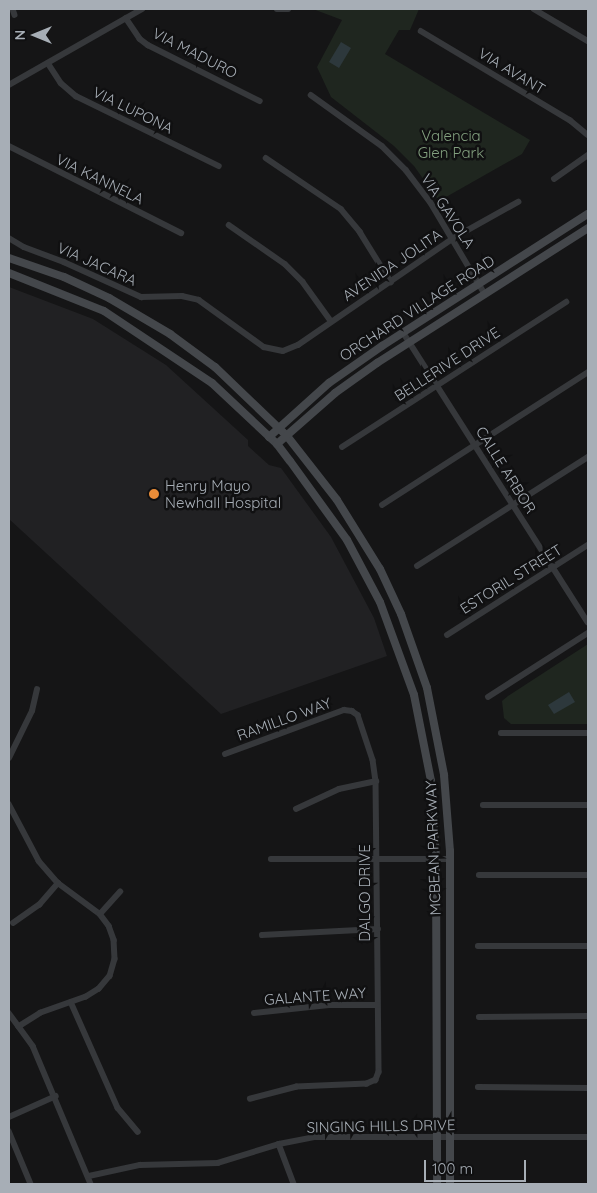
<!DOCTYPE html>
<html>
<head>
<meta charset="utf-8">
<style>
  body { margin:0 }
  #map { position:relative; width:597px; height:1193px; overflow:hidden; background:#151516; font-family:Quicksand,sans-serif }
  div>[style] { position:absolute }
  .built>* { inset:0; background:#212123 }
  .green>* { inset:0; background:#1f261f }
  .water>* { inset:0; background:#2d383c }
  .street>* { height:5.5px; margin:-2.75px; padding:0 2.75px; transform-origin:2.75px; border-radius:2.75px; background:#36383b }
  .secondary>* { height:8px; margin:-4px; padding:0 4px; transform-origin:4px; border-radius:4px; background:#44474b }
  .dots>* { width:14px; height:14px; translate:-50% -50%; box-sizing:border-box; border:2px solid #101011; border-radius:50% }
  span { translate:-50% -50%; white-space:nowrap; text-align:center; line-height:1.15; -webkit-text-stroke:5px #101011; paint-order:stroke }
  .street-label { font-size:15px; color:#a7aeb6 }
  .park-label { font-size:15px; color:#83a07f }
  .poi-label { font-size:15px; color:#a7aeb6 }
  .left { translate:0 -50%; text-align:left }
  .frame { position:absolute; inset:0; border:10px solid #a7aeb6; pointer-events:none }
  .north { position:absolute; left:10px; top:10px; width:50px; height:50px; -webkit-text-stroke:4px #101011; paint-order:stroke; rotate:270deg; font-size:14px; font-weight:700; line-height:20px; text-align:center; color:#a7aeb6 }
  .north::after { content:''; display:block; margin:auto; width:18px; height:22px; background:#a7aeb6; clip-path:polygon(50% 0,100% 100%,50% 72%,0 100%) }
  .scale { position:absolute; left:424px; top:1160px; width:102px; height:22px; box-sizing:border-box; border:2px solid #a7aeb6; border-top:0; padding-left:6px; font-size:15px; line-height:18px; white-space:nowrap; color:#a7aeb6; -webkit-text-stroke:4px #101011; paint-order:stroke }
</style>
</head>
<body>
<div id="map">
  <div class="built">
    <i style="clip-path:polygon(9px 287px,93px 319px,166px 365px,248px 440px,248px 446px,269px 465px,281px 468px,331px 537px,374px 618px,387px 656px,221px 714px,9px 519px)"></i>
  </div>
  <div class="green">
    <i style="clip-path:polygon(313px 9px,419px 9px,410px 30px,399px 30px,385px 54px,530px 140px,522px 154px,439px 201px,414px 166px,394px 146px,331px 97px,317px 67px,342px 20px)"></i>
    <i style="clip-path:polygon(588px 644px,588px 724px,511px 724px,504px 718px,502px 701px,508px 696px)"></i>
  </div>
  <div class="water">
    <i style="clip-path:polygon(341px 42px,351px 48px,339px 68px,329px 62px)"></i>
    <i style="clip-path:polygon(569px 692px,575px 702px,554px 714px,548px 705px)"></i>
  </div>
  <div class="street">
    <i style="left:13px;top:9px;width:6px;rotate:72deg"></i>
    <i style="left:277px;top:9px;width:11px"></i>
    <i style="left:534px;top:9px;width:63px;rotate:30.7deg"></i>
    <i style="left:126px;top:18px;width:25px;rotate:56deg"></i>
    <i style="left:140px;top:39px;width:10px;rotate:37deg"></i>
    <i style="left:148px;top:45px;width:125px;rotate:26.6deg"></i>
    <i style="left:421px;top:31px;width:174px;rotate:30.9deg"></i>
    <i style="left:570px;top:120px;width:23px;rotate:40deg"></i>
    <i style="left:48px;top:63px;width:24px;rotate:57deg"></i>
    <i style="left:61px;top:83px;width:20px;rotate:41deg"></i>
    <i style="left:76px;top:96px;width:159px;rotate:26.1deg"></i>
    <i style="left:9px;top:85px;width:153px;rotate:-29.7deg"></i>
    <i style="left:311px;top:95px;width:87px;rotate:35.7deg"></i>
    <i style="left:382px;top:146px;width:34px;rotate:45deg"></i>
    <i style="left:406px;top:170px;width:41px;rotate:52.9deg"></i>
    <i style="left:431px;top:203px;width:106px;rotate:59.3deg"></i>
    <i style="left:9px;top:146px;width:193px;rotate:26.8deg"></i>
    <i style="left:266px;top:158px;width:91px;rotate:34.2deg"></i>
    <i style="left:341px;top:209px;width:30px;rotate:50deg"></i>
    <i style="left:360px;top:232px;width:59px;rotate:58.2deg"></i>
    <i style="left:554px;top:179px;width:42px;rotate:-35.2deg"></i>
    <i style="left:229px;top:225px;width:68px;rotate:34.9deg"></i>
    <i style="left:285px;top:264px;width:25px;rotate:45deg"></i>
    <i style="left:303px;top:282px;width:48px;rotate:54.3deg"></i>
    <i style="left:9px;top:238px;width:17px;rotate:31deg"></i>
    <i style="left:24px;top:247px;width:43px;rotate:20.6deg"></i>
    <i style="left:64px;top:262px;width:85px;rotate:24.4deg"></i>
    <i style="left:141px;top:297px;width:41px;rotate:-1.4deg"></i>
    <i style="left:182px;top:296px;width:17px;rotate:13deg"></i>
    <i style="left:199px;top:300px;width:80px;rotate:35.9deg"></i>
    <i style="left:264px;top:347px;width:19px;rotate:12deg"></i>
    <i style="left:283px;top:351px;width:16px;rotate:-22deg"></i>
    <i style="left:298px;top:345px;width:187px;rotate:-34.5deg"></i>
    <i style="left:452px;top:239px;width:76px;rotate:-29.3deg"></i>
    <i style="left:403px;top:332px;width:344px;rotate:57.5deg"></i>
    <i style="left:342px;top:447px;width:267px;rotate:-32.9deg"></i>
    <i style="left:382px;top:505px;width:245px;rotate:-32.8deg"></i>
    <i style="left:417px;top:566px;width:203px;rotate:-32.5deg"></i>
    <i style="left:447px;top:635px;width:167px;rotate:-32.6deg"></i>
    <i style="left:488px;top:697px;width:119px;rotate:-32.6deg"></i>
    <i style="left:501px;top:733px;width:87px"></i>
    <i style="left:225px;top:754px;width:127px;rotate:-20.3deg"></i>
    <i style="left:344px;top:710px;width:8px;rotate:7deg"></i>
    <i style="left:352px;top:711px;width:7px;rotate:34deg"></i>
    <i style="left:358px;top:715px;width:47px;rotate:71.6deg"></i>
    <i style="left:373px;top:760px;width:21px;rotate:82deg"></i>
    <i style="left:376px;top:781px;width:291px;rotate:89.4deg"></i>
    <i style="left:379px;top:1072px;width:9px;rotate:111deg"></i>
    <i style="left:376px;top:1080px;width:10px;rotate:156deg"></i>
    <i style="left:367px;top:1084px;width:70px;rotate:177.5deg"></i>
    <i style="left:297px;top:1087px;width:48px;rotate:165.4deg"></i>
    <i style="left:9px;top:758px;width:52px;rotate:-63.9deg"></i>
    <i style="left:32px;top:711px;width:22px;rotate:-77deg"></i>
    <i style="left:9px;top:804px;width:64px;rotate:62.2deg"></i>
    <i style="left:39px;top:861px;width:29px;rotate:49deg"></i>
    <i style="left:58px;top:883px;width:52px;rotate:36.4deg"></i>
    <i style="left:100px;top:914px;width:15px;rotate:53deg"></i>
    <i style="left:109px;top:926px;width:15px;rotate:70deg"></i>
    <i style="left:114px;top:940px;width:19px;rotate:87deg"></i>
    <i style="left:115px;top:959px;width:18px;rotate:106deg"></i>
    <i style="left:110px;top:976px;width:17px;rotate:130deg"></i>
    <i style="left:99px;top:989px;width:15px;rotate:148deg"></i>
    <i style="left:86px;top:997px;width:48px;rotate:160.4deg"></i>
    <i style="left:41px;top:1013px;width:26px;rotate:148deg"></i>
    <i style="left:483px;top:805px;width:105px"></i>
    <i style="left:296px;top:809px;width:47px;rotate:-24.9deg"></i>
    <i style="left:339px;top:789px;width:38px;rotate:-12deg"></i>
    <i style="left:271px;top:859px;width:179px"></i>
    <i style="left:479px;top:875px;width:109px"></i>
    <i style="left:100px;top:914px;width:30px;rotate:-48deg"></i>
    <i style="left:13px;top:923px;width:32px;rotate:-35deg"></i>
    <i style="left:39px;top:905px;width:29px;rotate:-49deg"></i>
    <i style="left:262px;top:935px;width:116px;rotate:-3deg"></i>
    <i style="left:478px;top:946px;width:110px"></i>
    <i style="left:71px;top:1002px;width:116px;rotate:66.1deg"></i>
    <i style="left:118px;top:1108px;width:31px;rotate:50deg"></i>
    <i style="left:9px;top:1013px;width:41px;rotate:54deg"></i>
    <i style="left:33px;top:1046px;width:150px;rotate:67.2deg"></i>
    <i style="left:254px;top:1013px;width:75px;rotate:-6.1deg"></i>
    <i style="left:329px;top:1005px;width:48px"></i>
    <i style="left:479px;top:1017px;width:109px;rotate:-0.5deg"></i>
    <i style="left:478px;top:1087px;width:110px;rotate:0.5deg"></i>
    <i style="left:9px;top:1117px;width:51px;rotate:-24.1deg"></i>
    <i style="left:9px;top:1131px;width:57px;rotate:67.5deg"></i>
    <i style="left:279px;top:1144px;width:43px;rotate:69.4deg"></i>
    <i style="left:89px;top:1176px;width:52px;rotate:-12.2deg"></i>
    <i style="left:140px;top:1165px;width:78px;rotate:-1.5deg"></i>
    <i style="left:218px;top:1163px;width:64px;rotate:-17.3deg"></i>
    <i style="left:279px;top:1144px;width:38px;rotate:-11deg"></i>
    <i style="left:316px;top:1137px;width:272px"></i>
  </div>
  <div class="secondary">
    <i style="left:9px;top:258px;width:58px;rotate:19.1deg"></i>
    <i style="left:64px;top:277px;width:50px;rotate:25deg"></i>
    <i style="left:109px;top:298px;width:71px;rotate:30.5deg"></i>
    <i style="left:170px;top:334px;width:56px;rotate:36.3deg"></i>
    <i style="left:215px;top:367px;width:100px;rotate:43.8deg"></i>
    <i style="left:287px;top:436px;width:81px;rotate:52deg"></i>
    <i style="left:337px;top:500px;width:81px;rotate:58.1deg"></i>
    <i style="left:380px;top:569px;width:50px;rotate:65deg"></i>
    <i style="left:401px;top:614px;width:78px;rotate:70.6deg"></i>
    <i style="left:427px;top:688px;width:89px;rotate:78.9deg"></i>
    <i style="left:444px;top:775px;width:76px;rotate:85.5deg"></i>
    <i style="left:450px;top:851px;width:333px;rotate:90deg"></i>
    <i style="left:9px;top:273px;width:102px;rotate:21.8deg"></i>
    <i style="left:104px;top:311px;width:130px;rotate:33.7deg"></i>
    <i style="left:212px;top:383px;width:89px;rotate:43.2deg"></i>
    <i style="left:277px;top:444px;width:21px;rotate:53deg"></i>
    <i style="left:290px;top:461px;width:97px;rotate:54.2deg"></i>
    <i style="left:347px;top:540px;width:70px;rotate:62deg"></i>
    <i style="left:380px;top:602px;width:99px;rotate:69.9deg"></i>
    <i style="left:414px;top:695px;width:88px;rotate:78.8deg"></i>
    <i style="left:431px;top:781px;width:78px;rotate:86.3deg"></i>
    <i style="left:436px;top:859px;width:325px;rotate:89.8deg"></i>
    <i style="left:269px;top:437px;width:81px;rotate:-42deg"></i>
    <i style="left:329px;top:383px;width:65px;rotate:-34.9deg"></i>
    <i style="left:382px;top:346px;width:245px;rotate:-32.7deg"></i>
    <i style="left:277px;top:444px;width:77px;rotate:-41.3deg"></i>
    <i style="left:335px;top:393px;width:52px;rotate:-35.5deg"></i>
    <i style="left:377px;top:363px;width:250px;rotate:-32.6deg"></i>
  </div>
  <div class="dots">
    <i style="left:154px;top:494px;background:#eb8d38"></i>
  </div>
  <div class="street-label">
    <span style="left:195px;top:53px;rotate:27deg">VIA MADURO</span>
    <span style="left:512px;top:71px;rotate:31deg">VIA AVANT</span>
    <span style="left:133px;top:110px;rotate:26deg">VIA LUPONA</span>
    <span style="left:100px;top:179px;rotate:26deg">VIA KANNELA</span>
    <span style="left:448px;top:211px;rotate:57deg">VIA GAVOLA</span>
    <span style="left:97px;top:264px;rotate:24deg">VIA JACARA</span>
    <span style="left:392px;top:265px;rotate:-34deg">AVENIDA JOLITA</span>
    <span style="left:417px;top:308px;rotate:-33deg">ORCHARD VILLAGE ROAD</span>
    <span style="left:447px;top:364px;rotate:-33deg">BELLERIVE DRIVE</span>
    <span style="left:506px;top:470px;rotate:58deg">CALLE ARBOR</span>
    <span style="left:511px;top:579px;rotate:-32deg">ESTORIL STREET</span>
    <span style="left:284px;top:719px;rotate:-20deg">RAMILLO WAY</span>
    <span style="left:433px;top:848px;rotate:-92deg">MCBEAN PARKWAY</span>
    <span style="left:365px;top:893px;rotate:-90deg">DALGO DRIVE</span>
    <span style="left:315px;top:996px;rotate:-4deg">GALANTE WAY</span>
    <span style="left:381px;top:1126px;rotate:-1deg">SINGING HILLS DRIVE</span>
  </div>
  <div class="park-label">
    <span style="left:451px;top:144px">Valencia<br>Glen Park</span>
  </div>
  <div class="poi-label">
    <span class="left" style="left:165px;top:494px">Henry Mayo<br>Newhall Hospital</span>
  </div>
  <div class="frame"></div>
  <div class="north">N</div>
  <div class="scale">100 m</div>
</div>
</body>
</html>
